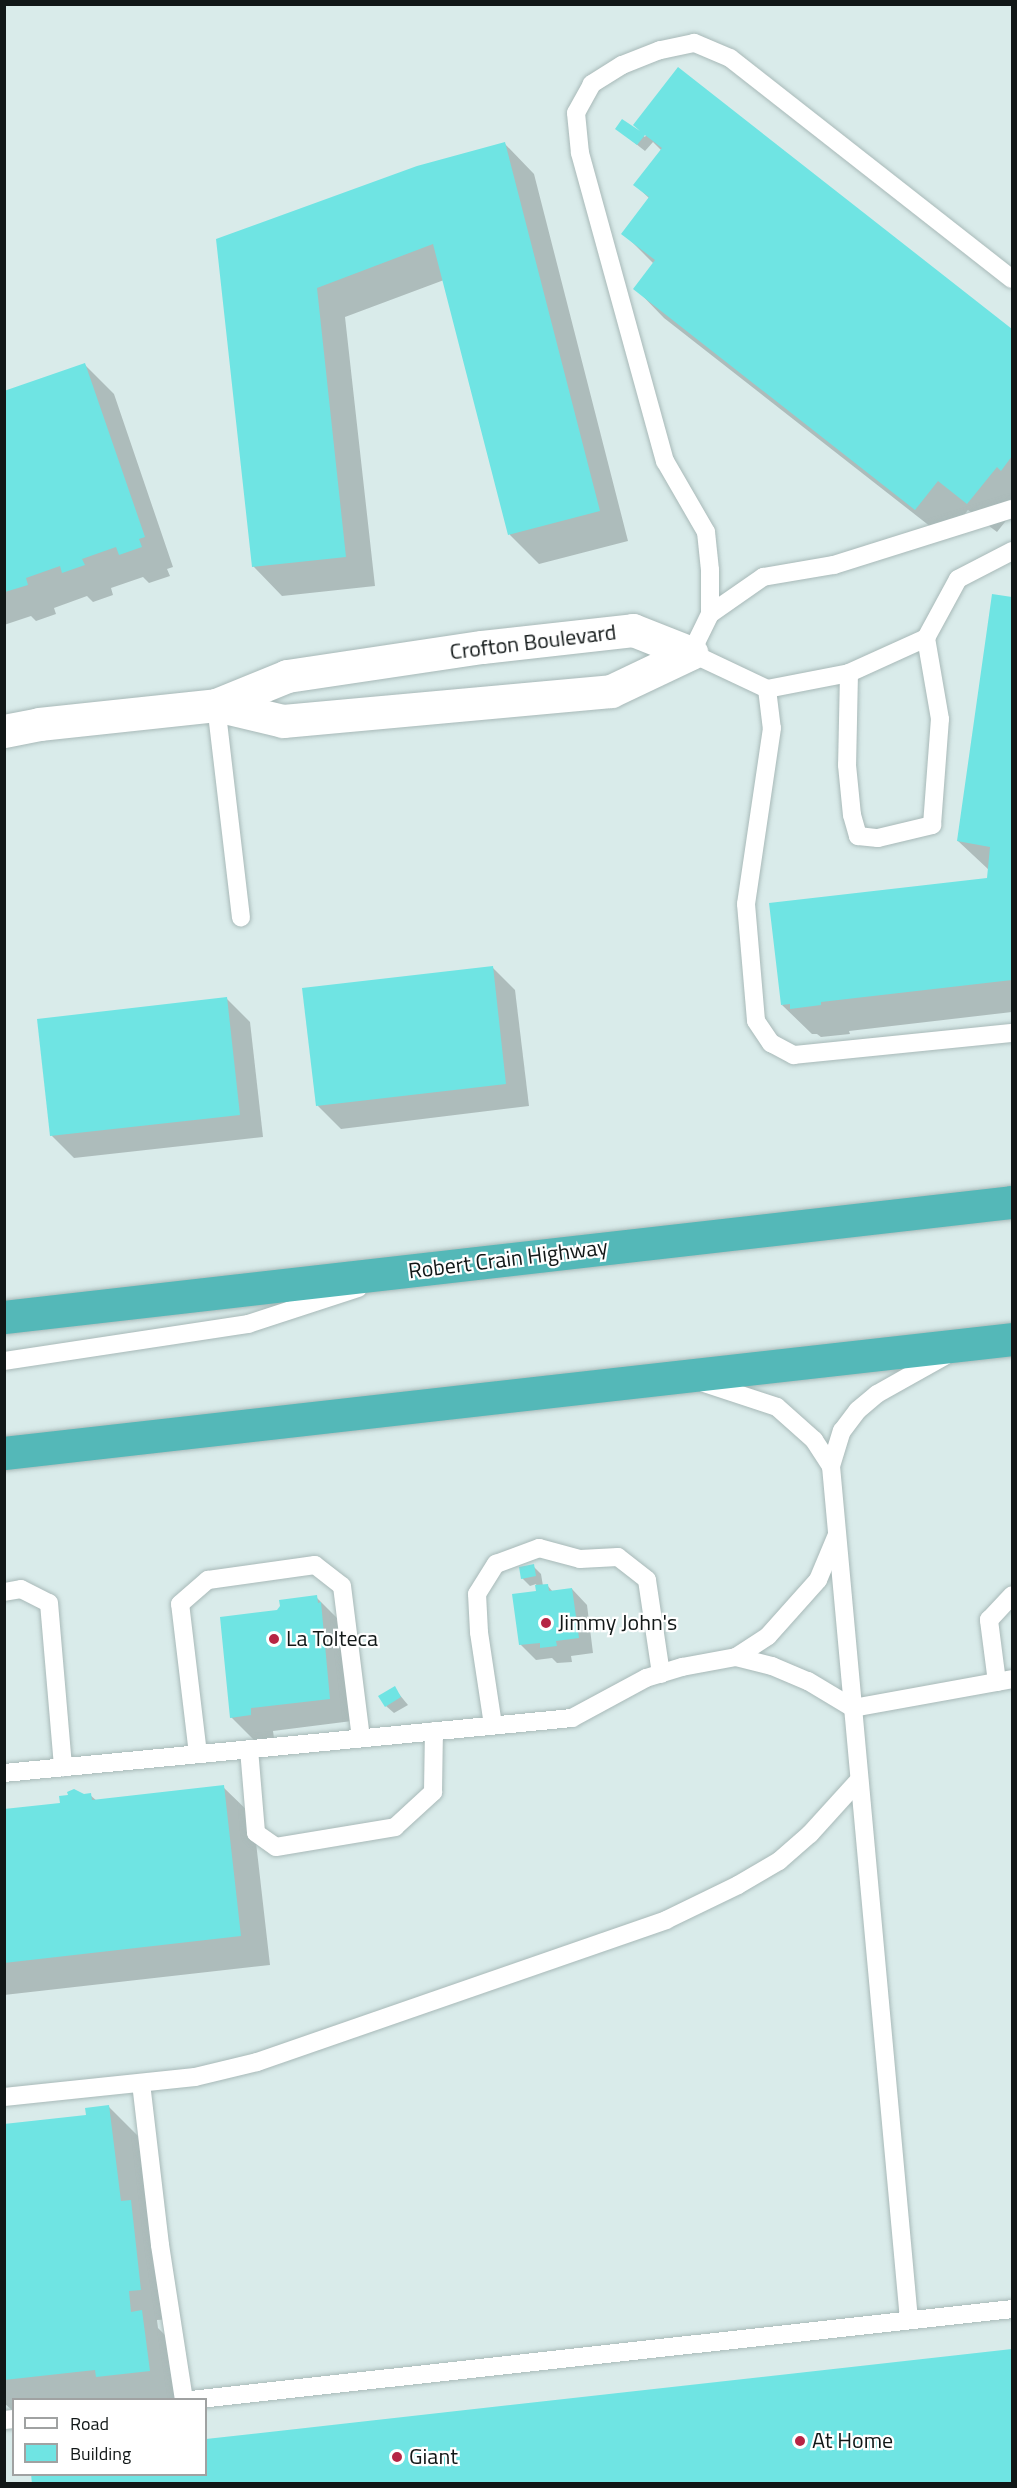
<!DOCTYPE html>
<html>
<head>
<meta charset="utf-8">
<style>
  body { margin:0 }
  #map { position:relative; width:1017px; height:2488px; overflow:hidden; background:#d9ebea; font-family:"Titillium Web",sans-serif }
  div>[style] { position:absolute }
  .shadow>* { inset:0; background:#0003 }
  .building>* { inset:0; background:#6fe4e3 }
  .roads { filter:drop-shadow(0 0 2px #a8b9b8) drop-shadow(0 0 2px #a8b9b8) }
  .service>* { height:18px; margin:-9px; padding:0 9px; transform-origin:9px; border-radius:9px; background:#fff }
  .minor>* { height:33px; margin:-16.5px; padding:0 16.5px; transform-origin:16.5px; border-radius:16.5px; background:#fff }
  .trunk>* { height:33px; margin:-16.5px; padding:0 16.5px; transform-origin:16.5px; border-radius:16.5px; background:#54b8b8 }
  .dots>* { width:16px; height:16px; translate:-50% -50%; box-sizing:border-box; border:3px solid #fff; border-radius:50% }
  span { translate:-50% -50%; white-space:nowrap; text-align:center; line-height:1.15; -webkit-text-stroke:4.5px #fff; paint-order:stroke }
  .street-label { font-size:22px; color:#111717 }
  .poi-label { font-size:22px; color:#111717 }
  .left { translate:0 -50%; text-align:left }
  .frame { position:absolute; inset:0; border:6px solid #111717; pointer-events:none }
  .legend { position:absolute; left:12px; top:2398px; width:195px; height:78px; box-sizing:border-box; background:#fff; border:2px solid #a0a2a2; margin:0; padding:8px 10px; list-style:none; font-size:18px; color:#111717 }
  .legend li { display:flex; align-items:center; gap:12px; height:30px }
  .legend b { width:30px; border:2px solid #a0a2a2 }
</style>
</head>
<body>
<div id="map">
  <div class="shadow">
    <i style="clip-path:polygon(679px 69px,1012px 331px,1012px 513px,997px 532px,968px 510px,945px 538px,664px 318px,635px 288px,654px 264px,623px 233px,650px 199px,635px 185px,662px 151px,653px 142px,645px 151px,617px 129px,623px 121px,645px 137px)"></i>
    <i style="clip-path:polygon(505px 144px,534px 174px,628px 541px,539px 564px,510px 535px,444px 280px,345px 317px,375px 586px,282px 596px,253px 566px,218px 240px)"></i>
    <i style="clip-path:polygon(85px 365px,114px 394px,173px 567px,167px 569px,170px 576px,149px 583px,143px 577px,111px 588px,113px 595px,93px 602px,87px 596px,54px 608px,56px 614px,36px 621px,31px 616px,4px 625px,4px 393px)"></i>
    <i style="clip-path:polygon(994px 596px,1012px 598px,1012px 1012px,849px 1031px,850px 1034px,821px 1037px,817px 1034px,812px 1034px,782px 1005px,988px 879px,989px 870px,958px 841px)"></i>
    <i style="clip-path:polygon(492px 967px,515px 990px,529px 1106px,341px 1129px,318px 1106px,304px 990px)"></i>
    <i style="clip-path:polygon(227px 999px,250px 1022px,263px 1137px,74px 1158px,51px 1135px)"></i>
    <i style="clip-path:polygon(533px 1566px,541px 1574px,543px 1586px,547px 1585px,553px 1592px,572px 1589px,587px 1605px,593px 1653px,571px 1656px,572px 1662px,557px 1663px,552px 1658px,536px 1660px,520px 1644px,538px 1592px,536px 1584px,530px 1586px,522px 1578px)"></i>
    <i style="clip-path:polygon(316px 1597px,339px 1620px,352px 1721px,273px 1731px,274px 1738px,254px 1740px,231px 1717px,278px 1611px)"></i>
    <i style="clip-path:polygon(394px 1688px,408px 1705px,394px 1713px,386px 1706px)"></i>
    <i style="clip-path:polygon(223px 1787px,253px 1816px,270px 1965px,4px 1995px,4px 1811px,61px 1804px,90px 1795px,97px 1801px)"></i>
    <i style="clip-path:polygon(109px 2107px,138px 2136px,170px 2319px,157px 2320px,158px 2328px,171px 2341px,178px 2400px,14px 2400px,13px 2411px,4px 2403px,4px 2126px,87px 2116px)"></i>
    <i style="clip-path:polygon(1012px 2350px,1012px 2484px,34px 2484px,206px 2474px,206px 2441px)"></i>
  </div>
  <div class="building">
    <i style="clip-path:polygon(678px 67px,1012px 329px,1012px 456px,1001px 471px,997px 467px,967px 504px,938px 481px,915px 510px,633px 289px,655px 260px,621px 234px,649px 197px,633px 185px,662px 148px,645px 135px,637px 145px,615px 129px,622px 119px,640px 131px,633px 125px)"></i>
    <i style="clip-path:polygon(505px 142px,600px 511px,508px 535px,433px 244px,317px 288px,346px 557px,252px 567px,216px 239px,417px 166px)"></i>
    <i style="clip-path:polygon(85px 363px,145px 537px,139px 539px,142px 547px,119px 555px,116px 547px,82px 559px,85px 565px,62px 573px,60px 566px,26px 578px,28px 585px,5px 592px,4px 391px)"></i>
    <i style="clip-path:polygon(992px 594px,1012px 597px,1012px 980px,821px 1002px,821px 1005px,790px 1009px,790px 1004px,781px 1005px,769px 903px,987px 878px,990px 847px,957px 841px)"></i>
    <i style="clip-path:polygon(493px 966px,506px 1084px,316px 1106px,302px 988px)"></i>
    <i style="clip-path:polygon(227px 997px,240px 1115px,50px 1136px,37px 1019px)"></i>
    <i style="clip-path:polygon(534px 1564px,536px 1576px,521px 1579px,519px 1567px)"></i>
    <i style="clip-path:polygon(548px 1584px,549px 1591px,572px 1588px,579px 1638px,556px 1641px,557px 1646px,540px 1648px,540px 1643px,519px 1645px,512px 1594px,536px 1591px,535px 1585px)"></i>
    <i style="clip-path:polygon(317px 1595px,318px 1603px,321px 1602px,330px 1699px,251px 1708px,251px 1715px,230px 1718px,220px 1617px,277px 1610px,280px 1606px,279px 1600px)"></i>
    <i style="clip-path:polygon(395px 1686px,401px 1697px,385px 1707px,378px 1696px)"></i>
    <i style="clip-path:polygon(224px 1785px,241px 1936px,4px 1963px,4px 1809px,60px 1803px,59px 1796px,68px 1795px,67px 1792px,74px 1789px,84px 1794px,91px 1793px,92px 1800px)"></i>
    <i style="clip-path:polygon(109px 2105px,121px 2201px,131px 2200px,141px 2290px,129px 2291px,131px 2312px,142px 2310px,150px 2371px,96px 2377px,95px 2370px,4px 2380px,4px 2124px,86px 2115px,85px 2108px)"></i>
    <i style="clip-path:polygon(1012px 2349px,1012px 2484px,32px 2484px,31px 2474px,206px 2474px,206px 2439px)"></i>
  </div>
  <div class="roads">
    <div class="service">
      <i style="left:1012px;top:279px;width:358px;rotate:-141.9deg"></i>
      <i style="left:730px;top:58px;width:39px;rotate:-157deg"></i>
      <i style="left:694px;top:43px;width:35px;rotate:168deg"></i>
      <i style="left:660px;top:50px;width:41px;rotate:158.5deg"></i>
      <i style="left:622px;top:65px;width:36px;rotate:148deg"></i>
      <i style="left:592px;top:84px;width:33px;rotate:119deg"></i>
      <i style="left:576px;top:113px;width:40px;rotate:84.3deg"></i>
      <i style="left:580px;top:153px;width:320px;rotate:74.6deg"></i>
      <i style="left:665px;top:461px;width:82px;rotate:60deg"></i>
      <i style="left:706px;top:532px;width:38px;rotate:84deg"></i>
      <i style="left:710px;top:570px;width:44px;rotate:90deg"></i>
      <i style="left:710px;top:614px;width:43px;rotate:116deg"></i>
      <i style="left:691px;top:653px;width:84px;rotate:25.3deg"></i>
      <i style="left:767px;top:689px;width:84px;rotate:-11deg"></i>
      <i style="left:849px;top:673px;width:85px;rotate:-24.4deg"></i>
      <i style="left:926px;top:638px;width:67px;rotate:-61.5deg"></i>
      <i style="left:958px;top:579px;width:61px;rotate:-27.4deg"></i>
      <i style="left:710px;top:614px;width:65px;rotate:-34.9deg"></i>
      <i style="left:763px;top:577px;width:72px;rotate:-9.6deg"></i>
      <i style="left:834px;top:565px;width:187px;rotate:-17.5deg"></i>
      <i style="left:849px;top:673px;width:92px;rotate:91.2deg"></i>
      <i style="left:847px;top:765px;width:50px;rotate:84.3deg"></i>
      <i style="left:852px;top:815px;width:22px;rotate:74deg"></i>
      <i style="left:858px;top:836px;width:20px;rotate:6deg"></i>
      <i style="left:878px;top:838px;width:56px;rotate:-13.5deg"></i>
      <i style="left:932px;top:825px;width:106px;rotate:-85.7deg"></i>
      <i style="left:940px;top:719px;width:82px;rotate:-99.8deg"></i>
      <i style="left:767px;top:689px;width:39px;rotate:83deg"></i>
      <i style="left:772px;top:728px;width:178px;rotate:98.4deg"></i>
      <i style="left:746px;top:904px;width:117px;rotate:85.1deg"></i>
      <i style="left:756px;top:1021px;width:27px;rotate:56deg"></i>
      <i style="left:771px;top:1043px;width:26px;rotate:28deg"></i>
      <i style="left:794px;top:1055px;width:219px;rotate:-5.8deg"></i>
      <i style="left:216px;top:705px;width:214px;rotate:83.3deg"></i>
      <i style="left:4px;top:1361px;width:247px;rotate:-8.6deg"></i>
      <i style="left:248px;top:1324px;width:116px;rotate:-18.1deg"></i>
      <i style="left:698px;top:1381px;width:83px;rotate:18.2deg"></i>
      <i style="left:777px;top:1407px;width:50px;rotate:41.7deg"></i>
      <i style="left:814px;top:1440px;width:31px;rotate:57deg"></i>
      <i style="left:4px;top:1592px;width:17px;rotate:-10deg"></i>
      <i style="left:21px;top:1589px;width:31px;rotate:27deg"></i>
      <i style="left:49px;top:1603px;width:165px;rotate:85.1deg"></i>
      <i style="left:736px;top:1657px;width:38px;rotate:-33deg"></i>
      <i style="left:768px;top:1636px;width:75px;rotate:-48.2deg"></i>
      <i style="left:818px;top:1580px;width:47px;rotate:-67.3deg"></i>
      <i style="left:997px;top:1682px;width:63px;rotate:-97.4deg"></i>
      <i style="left:989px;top:1620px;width:34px;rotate:-47deg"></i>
      <i style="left:493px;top:1725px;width:94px;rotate:-98.6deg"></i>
      <i style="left:479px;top:1632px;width:38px;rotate:-93deg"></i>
      <i style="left:477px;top:1594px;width:36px;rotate:-58deg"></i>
      <i style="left:496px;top:1564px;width:46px;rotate:-20.4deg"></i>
      <i style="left:539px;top:1548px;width:42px;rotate:15deg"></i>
      <i style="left:580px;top:1559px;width:38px;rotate:-3deg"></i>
      <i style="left:618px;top:1557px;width:37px;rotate:38deg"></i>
      <i style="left:647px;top:1580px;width:95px;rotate:81.5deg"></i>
      <i style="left:249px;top:1749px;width:84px;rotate:85.2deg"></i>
      <i style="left:256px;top:1833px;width:24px;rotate:35deg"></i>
      <i style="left:276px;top:1847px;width:121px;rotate:-9.5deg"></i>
      <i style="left:395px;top:1827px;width:52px;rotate:-42.6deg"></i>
      <i style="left:433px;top:1792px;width:61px;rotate:-89.1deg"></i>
      <i style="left:198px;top:1754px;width:151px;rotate:-96.8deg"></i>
      <i style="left:180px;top:1604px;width:37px;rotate:-41deg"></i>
      <i style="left:208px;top:1580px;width:108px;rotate:-8deg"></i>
      <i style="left:315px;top:1565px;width:34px;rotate:38deg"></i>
      <i style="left:342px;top:1586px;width:153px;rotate:82.9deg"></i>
      <i style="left:4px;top:1773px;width:571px;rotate:-5.53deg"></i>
      <i style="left:572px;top:1718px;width:84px;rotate:-28.4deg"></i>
      <i style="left:646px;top:1678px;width:38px;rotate:-17deg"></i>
      <i style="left:682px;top:1667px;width:55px;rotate:-10.5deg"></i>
      <i style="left:736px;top:1657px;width:37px;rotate:14deg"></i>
      <i style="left:772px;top:1666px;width:39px;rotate:23deg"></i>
      <i style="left:808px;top:1681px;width:52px;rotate:31deg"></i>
      <i style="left:853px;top:1708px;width:162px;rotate:-10.3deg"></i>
      <i style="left:141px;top:2083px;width:163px;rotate:83.3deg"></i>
      <i style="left:160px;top:2245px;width:157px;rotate:81.2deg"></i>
      <i style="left:4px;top:2097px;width:192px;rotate:-6deg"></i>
      <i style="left:195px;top:2077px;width:64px;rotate:-13.6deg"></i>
      <i style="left:257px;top:2062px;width:433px;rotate:-19.1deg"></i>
      <i style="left:666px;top:1920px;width:80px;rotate:-25.9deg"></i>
      <i style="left:738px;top:1885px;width:48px;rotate:-30.3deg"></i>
      <i style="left:779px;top:1861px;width:41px;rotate:-41.1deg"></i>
      <i style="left:810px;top:1834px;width:73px;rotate:-47.8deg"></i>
      <i style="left:909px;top:2320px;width:858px;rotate:-95.22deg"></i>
      <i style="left:831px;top:1466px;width:37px;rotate:-73deg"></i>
      <i style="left:842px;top:1431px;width:26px;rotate:-53deg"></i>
      <i style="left:858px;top:1410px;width:25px;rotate:-40deg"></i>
      <i style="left:877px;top:1394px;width:84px;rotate:-29.3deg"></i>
      <i style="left:191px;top:2400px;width:826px;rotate:-6.32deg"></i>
      <i style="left:4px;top:2420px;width:10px;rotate:-6deg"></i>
    </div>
    <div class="minor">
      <i style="left:216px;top:705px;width:69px;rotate:13.4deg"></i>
      <i style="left:283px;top:721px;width:329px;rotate:-5.2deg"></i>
      <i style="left:611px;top:691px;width:89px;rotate:-25.4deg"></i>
      <i style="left:4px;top:731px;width:36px;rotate:-11deg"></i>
      <i style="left:39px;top:724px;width:178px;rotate:-6.1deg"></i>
      <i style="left:216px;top:705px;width:77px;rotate:-22.2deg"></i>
      <i style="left:287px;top:676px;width:197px;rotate:-8.5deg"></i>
      <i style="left:482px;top:647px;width:152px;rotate:-6.4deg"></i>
      <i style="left:633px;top:630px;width:62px;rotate:21.6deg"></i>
    </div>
    <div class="trunk">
      <i style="left:4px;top:1317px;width:1015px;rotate:-6.51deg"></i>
      <i style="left:4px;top:1453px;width:1014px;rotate:-6.45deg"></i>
    </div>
  </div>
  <div class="dots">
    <i style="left:546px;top:1623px;background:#b62544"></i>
    <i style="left:274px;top:1639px;background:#b62544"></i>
    <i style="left:800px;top:2441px;background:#b62544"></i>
    <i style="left:397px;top:2457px;background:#b62544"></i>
  </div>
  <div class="street-label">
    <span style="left:533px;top:642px;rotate:-7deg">Crofton Boulevard</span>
    <span style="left:508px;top:1259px;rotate:-7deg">Robert Crain Highway</span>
  </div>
  <div class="poi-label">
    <span class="left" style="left:558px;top:1623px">Jimmy John's</span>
    <span class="left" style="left:286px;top:1639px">La Tolteca</span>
    <span class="left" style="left:812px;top:2441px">At Home</span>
    <span class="left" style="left:409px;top:2457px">Giant</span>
  </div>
  <div class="frame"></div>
  <ul class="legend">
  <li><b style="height:8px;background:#fff"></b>Road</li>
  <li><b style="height:16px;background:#6fe4e3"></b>Building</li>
  </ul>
</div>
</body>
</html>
